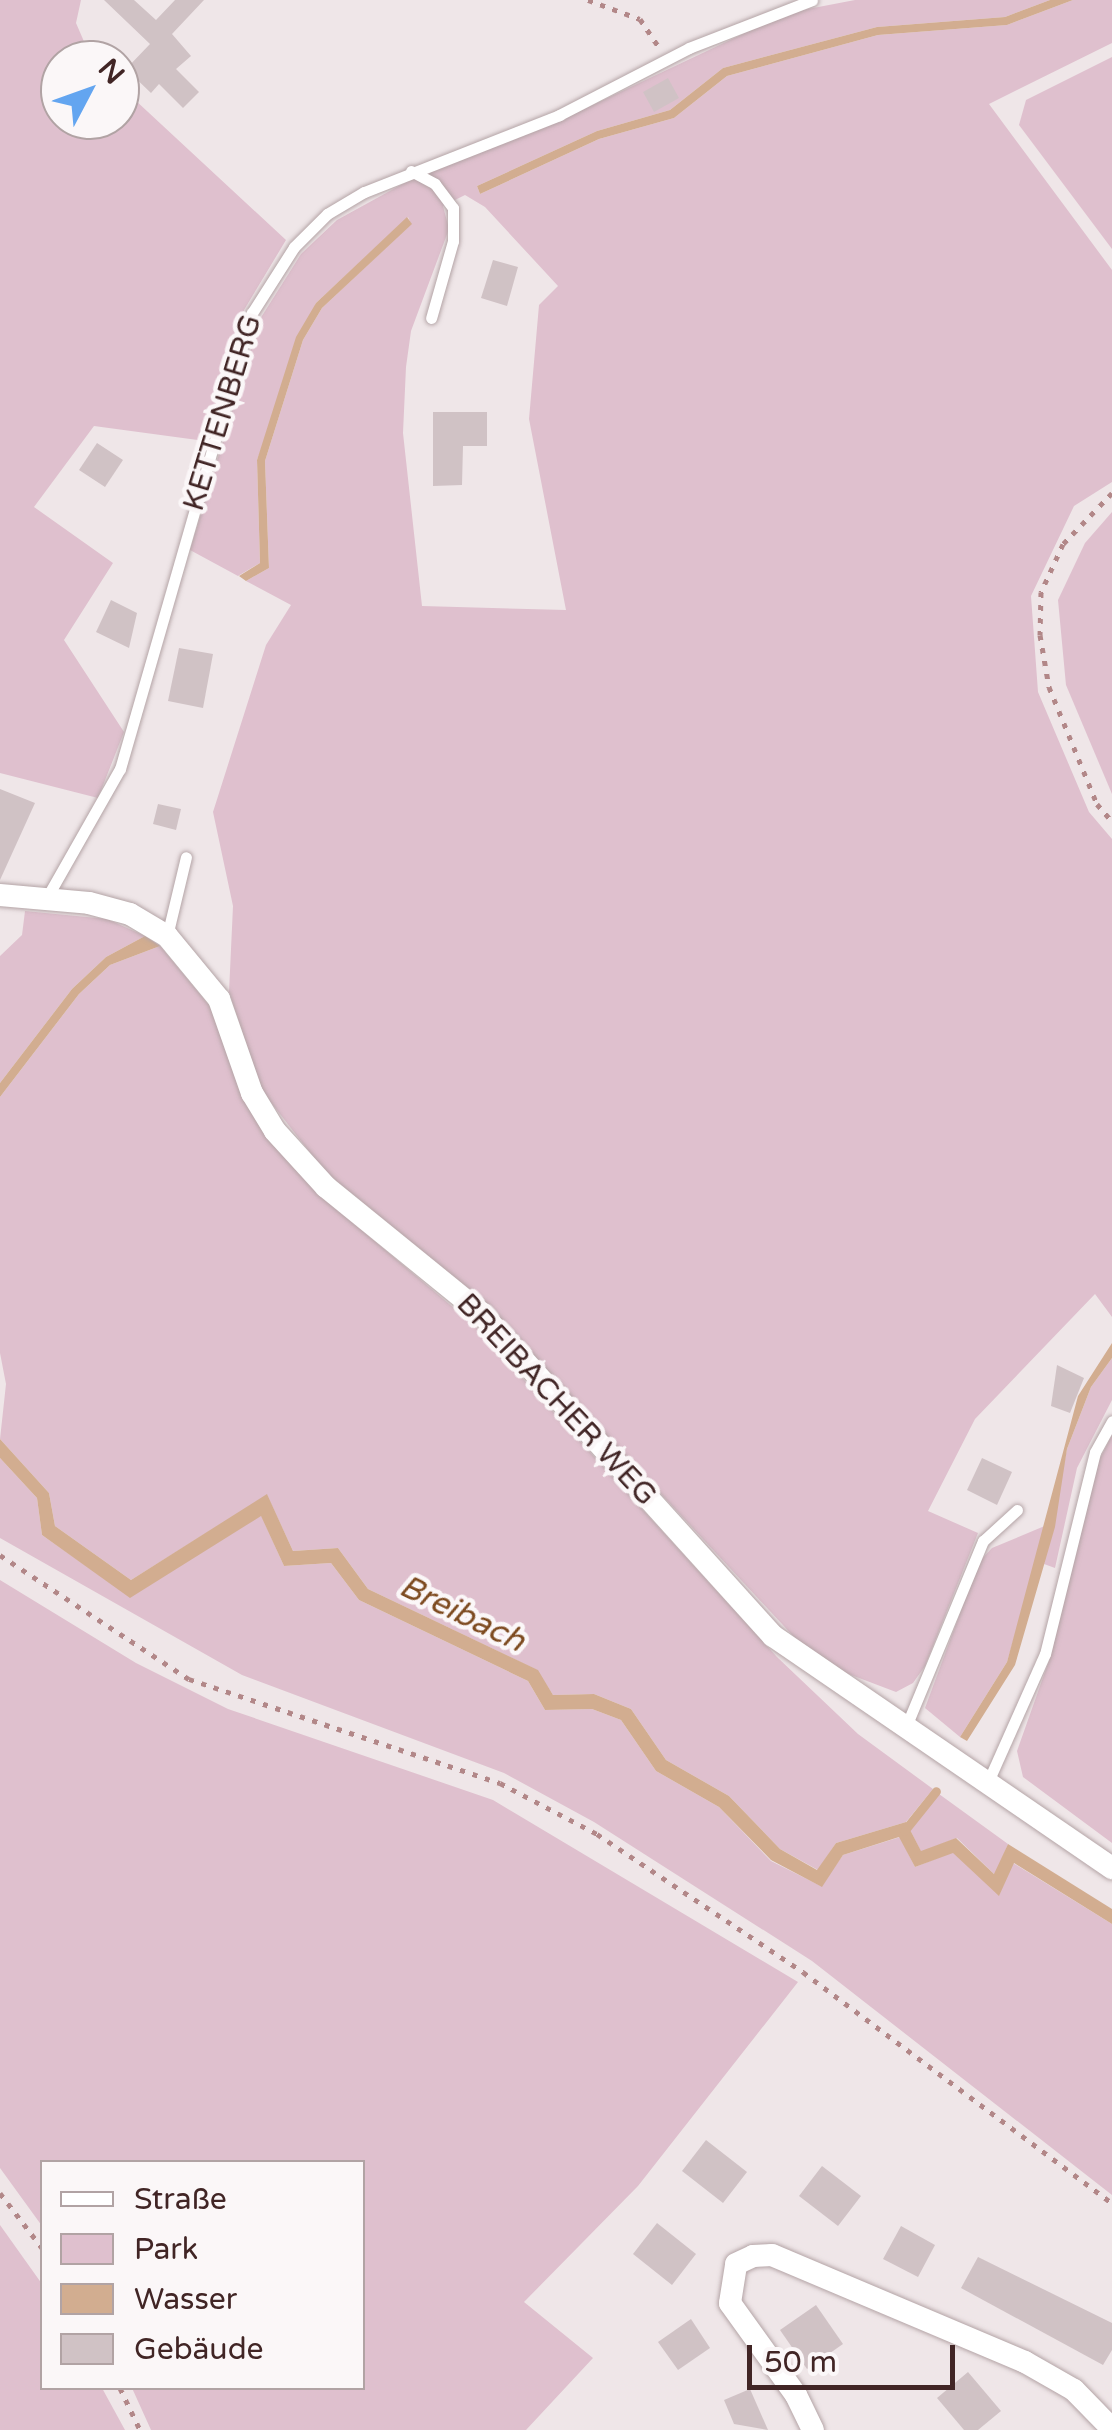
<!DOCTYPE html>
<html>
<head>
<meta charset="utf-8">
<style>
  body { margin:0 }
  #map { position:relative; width:1112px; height:2430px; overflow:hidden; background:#efe6e8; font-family:"Varela Round",sans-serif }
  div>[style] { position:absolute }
  .green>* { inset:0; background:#dfc0ce }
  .water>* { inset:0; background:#d2ad90 }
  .stream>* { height:9px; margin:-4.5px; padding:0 4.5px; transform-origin:4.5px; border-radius:4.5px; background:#d2ad90 }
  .building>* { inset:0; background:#d0c2c5 }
  .path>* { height:5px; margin-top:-2.5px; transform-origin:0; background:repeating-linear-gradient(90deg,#b28788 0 5px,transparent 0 13px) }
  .roads { filter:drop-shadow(0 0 2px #b4a4a6) drop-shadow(0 0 2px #b4a4a6) }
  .lane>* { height:11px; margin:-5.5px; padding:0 5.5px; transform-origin:5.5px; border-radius:5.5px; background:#fff }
  .street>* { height:22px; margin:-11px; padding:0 11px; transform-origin:11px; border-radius:11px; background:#fff }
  span { translate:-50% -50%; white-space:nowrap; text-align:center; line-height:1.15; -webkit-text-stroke:9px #fbf7f8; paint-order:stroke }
  .street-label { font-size:30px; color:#412525 }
  .water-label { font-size:32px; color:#7d4a1f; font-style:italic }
  .legend { position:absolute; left:40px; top:2160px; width:325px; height:230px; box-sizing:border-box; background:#fbf7f8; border:2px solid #b1a3a4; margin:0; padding:12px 18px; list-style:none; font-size:30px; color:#412525 }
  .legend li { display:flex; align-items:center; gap:20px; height:50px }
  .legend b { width:50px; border:2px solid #b1a3a4 }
  .north { position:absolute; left:40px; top:40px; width:100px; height:100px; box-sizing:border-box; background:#fbf7f8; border:2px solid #b1a3a4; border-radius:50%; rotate:49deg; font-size:28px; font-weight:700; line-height:40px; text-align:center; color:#412525 }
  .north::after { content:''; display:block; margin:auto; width:35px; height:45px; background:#63a5f0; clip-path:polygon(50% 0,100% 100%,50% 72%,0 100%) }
  .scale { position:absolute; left:747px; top:2345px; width:208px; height:45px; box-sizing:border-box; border:5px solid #412525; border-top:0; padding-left:12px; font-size:30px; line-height:35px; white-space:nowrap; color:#412525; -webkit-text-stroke:8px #fbf7f8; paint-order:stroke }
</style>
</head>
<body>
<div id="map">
  <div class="green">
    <i style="clip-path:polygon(0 0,81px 0,76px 23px,92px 60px,60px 60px,60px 120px,120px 120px,120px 86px,286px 240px,244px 310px,205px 441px,94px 426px,34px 507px,113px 563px,64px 640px,124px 732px,98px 798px,0 773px)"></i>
    <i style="clip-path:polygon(evenodd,855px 0,1050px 0,1005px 17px,877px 27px,723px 68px,670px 110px,597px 131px,477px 186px,480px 194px,599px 139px,674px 118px,727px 76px,878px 35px,1007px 25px,1073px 0,1112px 0,1112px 43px,989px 104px,1112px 270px,1112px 482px,1074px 506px,1031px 596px,1038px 692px,1089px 812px,1112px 839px,1112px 1317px,1095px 1294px,975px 1419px,928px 1511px,978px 1533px,925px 1666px,913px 1683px,896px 1692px,838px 1670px,795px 1638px,487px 1307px,333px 1182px,262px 1091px,229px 992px,233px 906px,213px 812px,266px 645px,291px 605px,246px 581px,269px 568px,265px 461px,303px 340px,322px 308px,411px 224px,408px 217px,316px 303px,257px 460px,260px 563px,238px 576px,190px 550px,260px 319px,301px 254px,337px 220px,428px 170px,561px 120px,787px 13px,855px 0,465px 195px,485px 207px,558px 286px,539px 305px,529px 419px,566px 610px,422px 606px,403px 433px,406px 367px,411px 331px,449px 229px,443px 206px,465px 195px)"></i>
    <i style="clip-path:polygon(1112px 57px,1112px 249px,1019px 125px,1026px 100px)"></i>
    <i style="clip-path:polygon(1112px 512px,1112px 794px,1066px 685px,1058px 600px,1085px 543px)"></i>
    <i style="clip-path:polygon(25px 911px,107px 919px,145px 936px,106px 957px,72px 989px,0 1083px,0 956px,22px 935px)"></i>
    <i style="clip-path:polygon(160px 946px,208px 1004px,320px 1195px,474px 1325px,777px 1657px,858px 1734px,933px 1789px,906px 1822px,836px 1843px,818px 1870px,780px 1849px,729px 1796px,666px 1760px,631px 1709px,594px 1694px,553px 1695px,537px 1670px,368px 1589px,338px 1548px,293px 1551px,267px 1495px,131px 1580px,55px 1526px,49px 1493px,0 1439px,6px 1384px,0 1353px,0 1097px,79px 994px,110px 965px)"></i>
    <i style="clip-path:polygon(1112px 1358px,1112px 1400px,1077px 1468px,1055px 1568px,1044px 1564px,1067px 1449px,1091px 1387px)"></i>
    <i style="clip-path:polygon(1112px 1435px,1112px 1843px,1023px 1777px,1017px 1751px,1051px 1655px,1092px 1474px)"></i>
    <i style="clip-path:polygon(0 1458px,37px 1498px,42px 1535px,130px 1597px,261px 1515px,284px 1566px,331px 1563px,359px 1600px,528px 1681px,545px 1710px,592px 1709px,621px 1720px,656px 1771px,719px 1807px,771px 1861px,821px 1886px,843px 1855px,900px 1837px,915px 1867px,953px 1852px,999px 1895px,1013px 1863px,1112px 1924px,1112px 2195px,812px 1961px,594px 1822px,504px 1773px,242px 1675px,0 1538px)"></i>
    <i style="clip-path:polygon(1047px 1525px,1007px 1662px,960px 1737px,925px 1708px,979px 1562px,992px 1548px)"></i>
    <i style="clip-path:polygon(0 1580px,136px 1663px,228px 1709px,493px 1800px,798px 1982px,638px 2186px,524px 2302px,593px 2358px,526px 2430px,151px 2430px,132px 2388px,362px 2388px,362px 2162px,42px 2162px,42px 2226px,0 2168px)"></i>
    <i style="clip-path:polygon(939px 1794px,1008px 1844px,995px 1875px,957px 1838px,921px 1852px,910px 1830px)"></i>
    <i style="clip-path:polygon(0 2225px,42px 2284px,42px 2388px,102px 2388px,125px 2430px,0 2430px)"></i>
  </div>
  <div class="water">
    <i style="clip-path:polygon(1050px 0,1073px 0,1007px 25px,878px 35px,727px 76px,674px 118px,599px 139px,480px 194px,477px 186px,597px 131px,670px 110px,723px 68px,877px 27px,1005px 17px)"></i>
    <i style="clip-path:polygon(407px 217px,412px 224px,322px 308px,303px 340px,265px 461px,269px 568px,246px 581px,239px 576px,260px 563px,257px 460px,296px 337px,316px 303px)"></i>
    <i style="clip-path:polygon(145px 936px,160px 946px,110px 965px,79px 994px,0 1097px,0 1083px,72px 989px,106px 957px)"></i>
    <i style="clip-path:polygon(1112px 1343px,1112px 1358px,1091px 1387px,1067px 1449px,1055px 1527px,1015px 1665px,967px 1741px,960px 1737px,1007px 1662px,1078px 1396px)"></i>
    <i style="clip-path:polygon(0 1439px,49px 1493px,55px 1526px,131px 1580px,267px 1494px,293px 1551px,338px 1548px,368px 1589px,538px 1670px,553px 1695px,594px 1694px,631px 1709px,666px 1760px,729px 1796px,780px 1849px,817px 1870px,836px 1843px,906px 1822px,921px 1851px,956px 1838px,994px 1874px,1008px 1844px,1112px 1909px,1112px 1924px,1014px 1863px,999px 1896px,953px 1853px,915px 1867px,899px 1837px,843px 1855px,822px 1887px,771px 1860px,719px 1807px,656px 1771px,621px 1720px,592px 1709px,545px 1710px,528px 1681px,359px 1600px,331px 1563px,284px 1566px,261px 1516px,130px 1598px,42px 1535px,37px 1498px,0 1458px)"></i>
  </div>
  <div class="stream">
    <i style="left:904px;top:1831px;width:51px;rotate:-51.3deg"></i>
  </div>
  <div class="building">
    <i style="clip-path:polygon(104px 0,134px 0,156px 20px,175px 0,204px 0,172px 34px,191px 56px,176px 69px,199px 92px,183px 108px,159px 84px,151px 93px,126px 69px,150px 44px)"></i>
    <i style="clip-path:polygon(668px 78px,679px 98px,654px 112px,643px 92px)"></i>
    <i style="clip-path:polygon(493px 260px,518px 267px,507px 306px,481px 298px)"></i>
    <i style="clip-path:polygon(433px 412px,487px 412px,487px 446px,463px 446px,462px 485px,433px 486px)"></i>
    <i style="clip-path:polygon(97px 443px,123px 460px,105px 487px,79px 470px)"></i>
    <i style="clip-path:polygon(111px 600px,137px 613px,129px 648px,96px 632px)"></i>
    <i style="clip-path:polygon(179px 648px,213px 654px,203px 708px,168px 701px)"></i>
    <i style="clip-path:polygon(0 789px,35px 803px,0 880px)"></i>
    <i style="clip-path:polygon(158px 804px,181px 809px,176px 830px,153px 824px)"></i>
    <i style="clip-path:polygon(1057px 1365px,1084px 1378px,1070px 1413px,1051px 1406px)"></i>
    <i style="clip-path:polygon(982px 1458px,1012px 1472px,997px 1505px,967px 1490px)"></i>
    <i style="clip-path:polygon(706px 2140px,747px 2172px,723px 2203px,682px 2171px)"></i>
    <i style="clip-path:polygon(822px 2166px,861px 2196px,838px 2226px,799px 2196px)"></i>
    <i style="clip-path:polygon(657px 2223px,696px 2254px,672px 2285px,633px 2254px)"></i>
    <i style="clip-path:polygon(901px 2226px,935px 2245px,918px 2277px,883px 2259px)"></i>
    <i style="clip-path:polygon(978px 2257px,1112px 2323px,1112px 2350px,1103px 2365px,961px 2288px)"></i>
    <i style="clip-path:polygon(816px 2305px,843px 2344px,807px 2369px,780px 2330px)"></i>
    <i style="clip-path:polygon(691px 2319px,710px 2348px,678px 2370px,658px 2342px)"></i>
    <i style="clip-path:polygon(968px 2372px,1001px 2411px,978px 2430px,964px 2430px,937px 2398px)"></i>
    <i style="clip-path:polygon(750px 2389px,768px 2430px,734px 2424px,724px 2400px)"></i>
  </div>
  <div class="path">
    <i style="left:588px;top:0;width:55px;rotate:20.1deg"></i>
    <i style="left:640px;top:19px;width:32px;rotate:56deg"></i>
    <i style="left:1112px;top:493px;width:71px;rotate:133.9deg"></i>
    <i style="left:1063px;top:544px;width:53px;rotate:114.6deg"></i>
    <i style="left:1041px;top:592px;width:43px;rotate:91.3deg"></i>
    <i style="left:1040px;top:635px;width:53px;rotate:80.2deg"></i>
    <i style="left:1049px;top:687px;width:126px;rotate:67.7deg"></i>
    <i style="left:1097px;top:804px;width:23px;rotate:49deg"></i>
    <i style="left:0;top:1555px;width:226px;rotate:33.3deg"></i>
    <i style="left:189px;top:1679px;width:328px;rotate:18.5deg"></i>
    <i style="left:500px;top:1783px;width:110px;rotate:27.7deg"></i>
    <i style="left:597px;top:1834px;width:248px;rotate:33.8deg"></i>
    <i style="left:803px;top:1972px;width:386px;rotate:36.8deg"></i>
    <i style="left:0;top:2193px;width:69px;rotate:52.6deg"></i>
    <i style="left:120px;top:2388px;width:47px;rotate:64.5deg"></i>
  </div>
  <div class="roads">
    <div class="lane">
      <i style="left:411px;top:171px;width:27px;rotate:28deg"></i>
      <i style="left:435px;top:184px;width:30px;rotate:53deg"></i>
      <i style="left:453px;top:208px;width:33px;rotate:90deg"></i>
      <i style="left:453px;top:241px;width:80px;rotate:105.9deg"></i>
      <i style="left:46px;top:899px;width:150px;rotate:-60.4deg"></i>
      <i style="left:120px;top:769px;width:475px;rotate:-73.9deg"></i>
      <i style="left:252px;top:313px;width:78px;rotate:-57.5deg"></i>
      <i style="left:294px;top:247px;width:47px;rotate:-45deg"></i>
      <i style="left:327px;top:214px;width:43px;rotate:-30.7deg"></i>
      <i style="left:364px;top:192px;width:210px;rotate:-21.5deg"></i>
      <i style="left:559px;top:115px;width:146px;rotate:-27.3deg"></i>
      <i style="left:689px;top:48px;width:132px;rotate:-21.3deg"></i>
      <i style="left:167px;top:936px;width:81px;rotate:-76.5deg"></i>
      <i style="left:905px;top:1729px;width:204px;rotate:-67.5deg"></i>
      <i style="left:983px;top:1541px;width:46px;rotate:-42.4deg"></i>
      <i style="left:987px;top:1784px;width:142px;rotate:-66deg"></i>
      <i style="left:1045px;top:1654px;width:208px;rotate:-76.1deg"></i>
      <i style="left:1095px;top:1452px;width:35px;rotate:-61deg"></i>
    </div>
    <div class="street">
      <i style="left:0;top:895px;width:89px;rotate:5.1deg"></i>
      <i style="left:89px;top:903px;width:42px;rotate:15deg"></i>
      <i style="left:130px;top:914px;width:43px;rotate:30.7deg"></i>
      <i style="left:167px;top:936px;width:82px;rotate:50.5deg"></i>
      <i style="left:219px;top:999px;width:100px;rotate:70.7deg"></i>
      <i style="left:252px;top:1093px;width:44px;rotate:58.8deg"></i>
      <i style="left:275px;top:1131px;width:76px;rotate:47.7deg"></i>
      <i style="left:326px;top:1187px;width:200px;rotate:39.1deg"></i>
      <i style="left:481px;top:1313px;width:435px;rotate:47.9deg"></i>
      <i style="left:773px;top:1636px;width:411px;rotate:34.4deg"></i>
      <i style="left:813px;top:2430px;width:39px;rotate:-116deg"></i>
      <i style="left:796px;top:2395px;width:113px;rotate:-125.7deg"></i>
      <i style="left:730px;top:2303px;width:39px;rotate:-81deg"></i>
      <i style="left:736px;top:2264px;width:19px;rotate:-25deg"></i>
      <i style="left:753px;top:2256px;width:19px;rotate:-3deg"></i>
      <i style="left:772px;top:2255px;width:275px;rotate:22.9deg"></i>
      <i style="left:1025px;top:2362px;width:56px;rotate:29.7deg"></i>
      <i style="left:1074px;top:2390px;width:54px;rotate:45.7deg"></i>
    </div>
  </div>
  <div class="street-label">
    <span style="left:223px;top:413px;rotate:-73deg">KETTENBERG</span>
    <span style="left:556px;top:1400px;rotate:47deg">BREIBACHER WEG</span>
  </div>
  <div class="water-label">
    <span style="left:462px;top:1614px;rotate:26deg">Breibach</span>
  </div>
  <ul class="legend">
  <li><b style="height:12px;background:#fff"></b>Straße</li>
  <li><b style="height:28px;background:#dfc0ce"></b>Park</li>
  <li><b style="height:28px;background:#d2ad90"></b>Wasser</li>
  <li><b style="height:28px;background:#d0c2c5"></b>Gebäude</li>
  </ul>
  <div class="north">N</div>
  <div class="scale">50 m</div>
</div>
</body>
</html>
